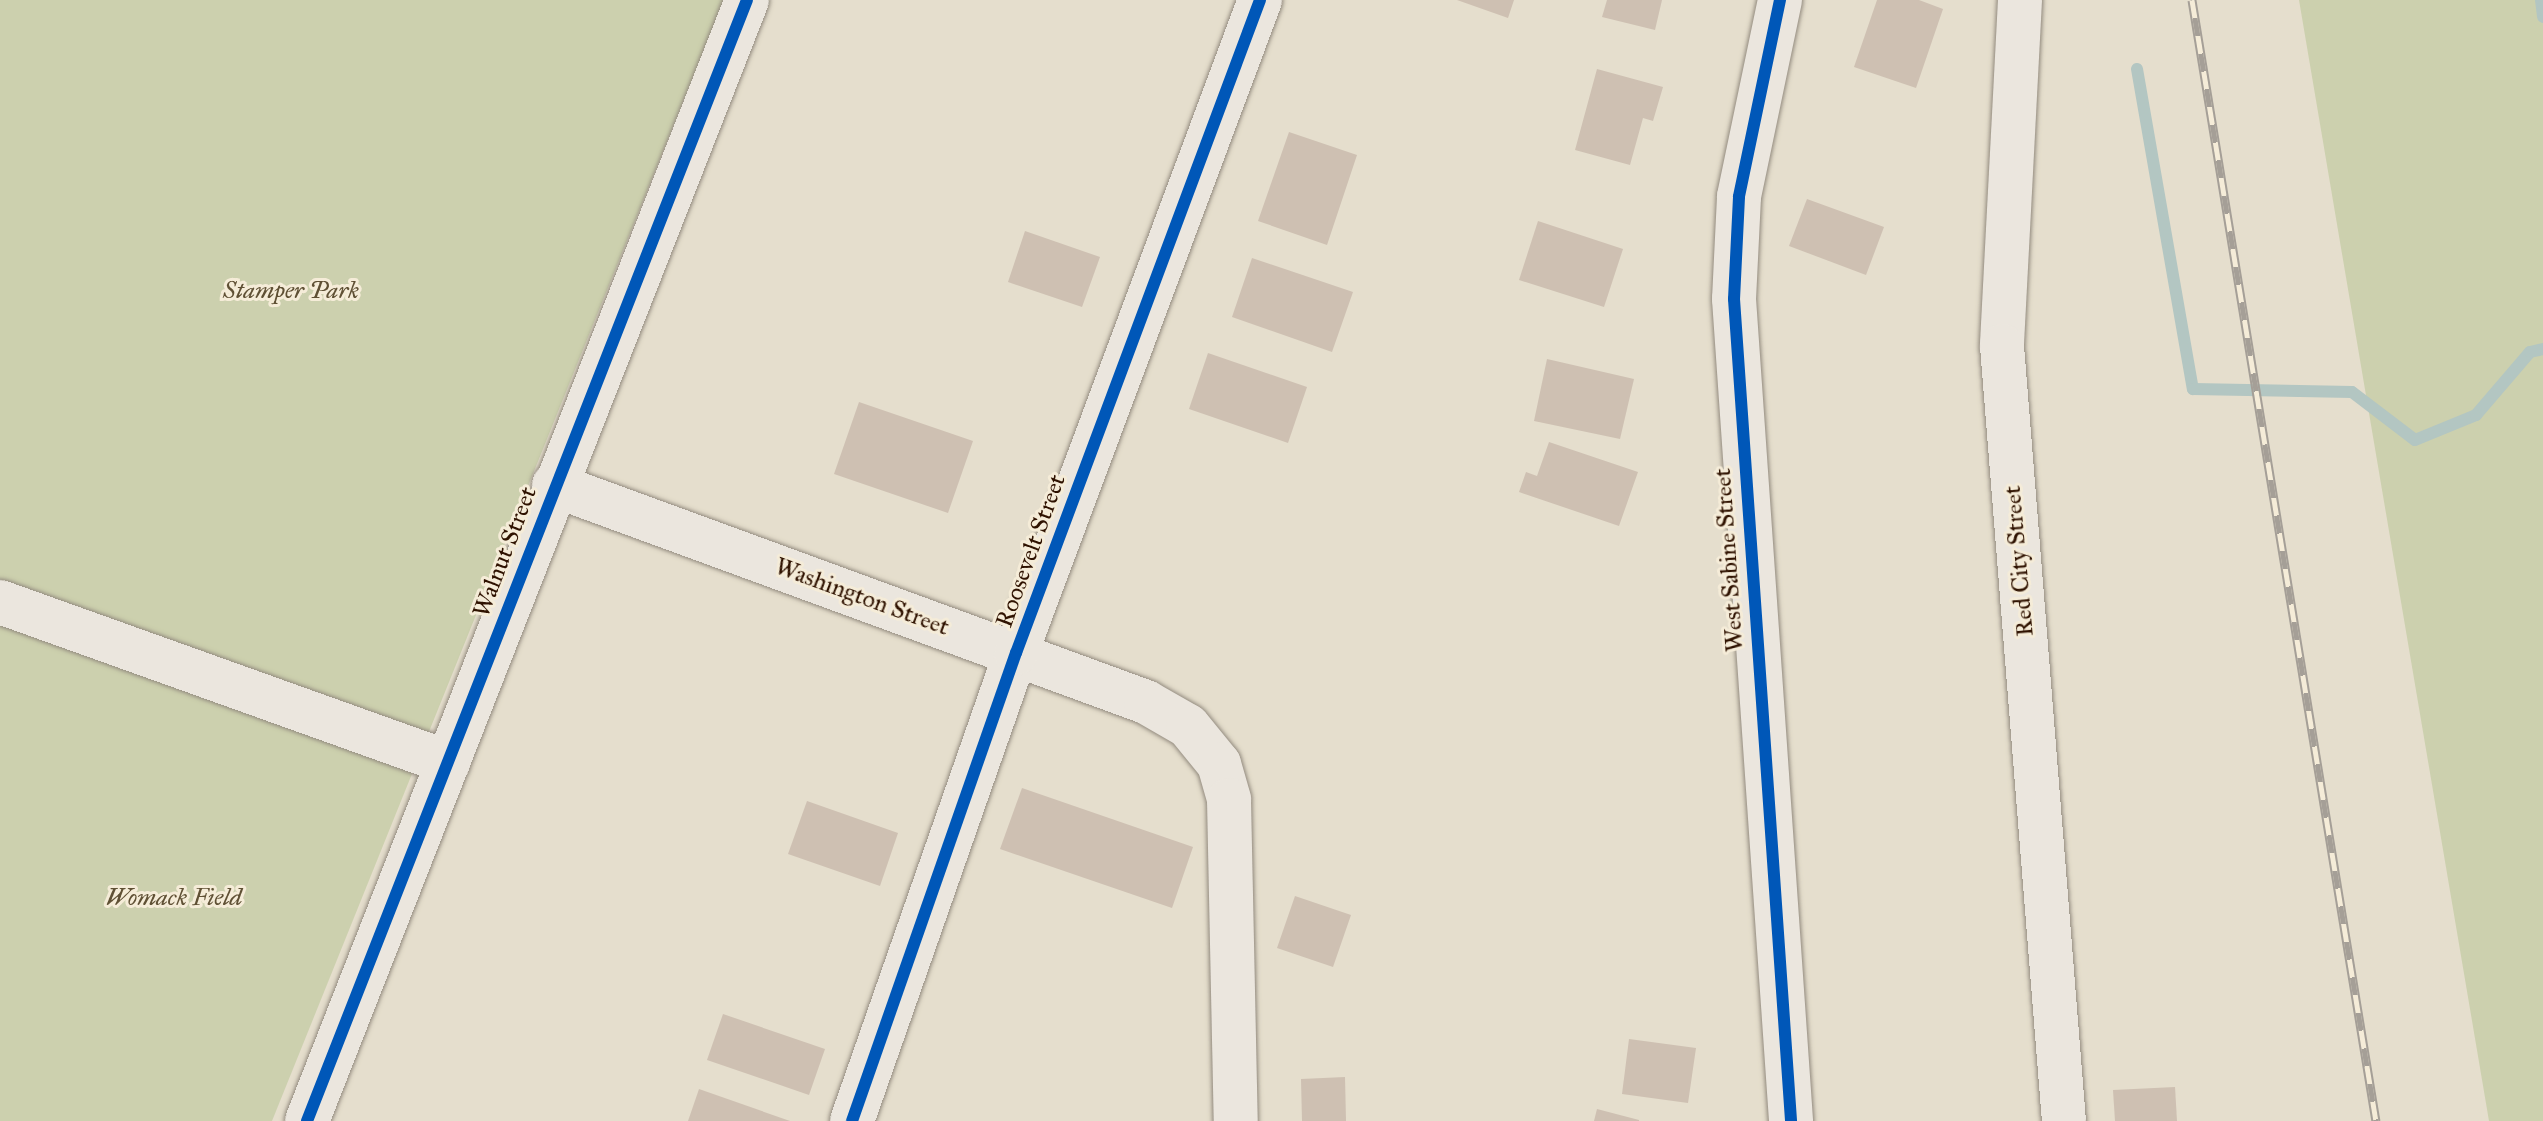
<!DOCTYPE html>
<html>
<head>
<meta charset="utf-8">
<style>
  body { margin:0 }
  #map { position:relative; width:2543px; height:1121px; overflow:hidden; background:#e5decd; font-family:"IM FELL Great Primer",serif }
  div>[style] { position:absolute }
  .green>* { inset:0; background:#ccd0ae }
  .stream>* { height:12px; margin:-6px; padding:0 6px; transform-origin:6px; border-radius:6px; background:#b3c6c2 }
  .building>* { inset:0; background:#cec0b2 }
  .roads { filter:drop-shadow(0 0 2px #938b7f) drop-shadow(0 0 2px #938b7f) }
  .minor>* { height:44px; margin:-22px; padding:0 22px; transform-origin:22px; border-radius:22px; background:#ebe6de }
  .rail>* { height:9px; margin-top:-4.5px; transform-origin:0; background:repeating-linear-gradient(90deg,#f5ecd8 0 18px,#a59f97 0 36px); box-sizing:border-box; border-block:2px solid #a59f97 }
  .cycleway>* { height:12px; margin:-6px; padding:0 6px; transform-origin:6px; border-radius:6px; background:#0057b8 }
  span { translate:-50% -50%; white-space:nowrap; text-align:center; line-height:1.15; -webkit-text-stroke:6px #f5ecd8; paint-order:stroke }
  .park-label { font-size:24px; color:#5f5034; font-style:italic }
  .street-label { font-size:24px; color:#2f1200 }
</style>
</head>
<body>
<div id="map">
  <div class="green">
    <i style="clip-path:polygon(0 0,724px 0,272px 1121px,0 1121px)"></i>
    <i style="clip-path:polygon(2299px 0,2543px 0,2543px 1121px,2489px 1121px)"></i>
  </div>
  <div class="stream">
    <i style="left:2541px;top:0;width:17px;rotate:83deg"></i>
    <i style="left:2137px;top:69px;width:325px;rotate:80.1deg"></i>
    <i style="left:2193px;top:389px;width:159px;rotate:1.1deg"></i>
    <i style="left:2352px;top:392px;width:79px;rotate:37.3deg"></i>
    <i style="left:2415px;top:440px;width:66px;rotate:-22.3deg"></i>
    <i style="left:2476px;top:415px;width:83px;rotate:-49.4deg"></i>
    <i style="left:2530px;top:352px;width:13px;rotate:-13deg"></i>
  </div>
  <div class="building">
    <i style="clip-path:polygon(1457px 0,1514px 0,1508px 18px)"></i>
    <i style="clip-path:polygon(1607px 0,1662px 0,1655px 30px,1602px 17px)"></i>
    <i style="clip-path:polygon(1877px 0,1919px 0,1943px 9px,1916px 88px,1854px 67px)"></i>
    <i style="clip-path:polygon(1597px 69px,1663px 87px,1653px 121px,1643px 118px,1630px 165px,1575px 150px)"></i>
    <i style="clip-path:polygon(1289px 132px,1357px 155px,1327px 245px,1258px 221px)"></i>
    <i style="clip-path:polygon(1807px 199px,1884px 227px,1866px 275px,1789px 246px)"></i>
    <i style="clip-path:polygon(1538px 221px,1623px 249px,1604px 307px,1519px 280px)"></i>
    <i style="clip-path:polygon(1025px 231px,1100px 257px,1082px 307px,1008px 282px)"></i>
    <i style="clip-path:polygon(1252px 258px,1353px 292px,1332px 352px,1232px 317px)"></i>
    <i style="clip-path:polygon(1208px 353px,1307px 387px,1288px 443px,1189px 409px)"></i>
    <i style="clip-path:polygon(1547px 359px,1634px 379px,1620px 439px,1534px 421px)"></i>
    <i style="clip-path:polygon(859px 402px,973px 441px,948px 513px,834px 474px)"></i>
    <i style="clip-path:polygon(1549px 442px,1638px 472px,1619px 526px,1519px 492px,1526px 472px,1537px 476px)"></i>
    <i style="clip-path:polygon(1022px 788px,1193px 847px,1172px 908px,1000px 849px)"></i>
    <i style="clip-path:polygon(807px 801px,898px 833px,880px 886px,788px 854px)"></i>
    <i style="clip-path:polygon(1295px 896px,1351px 915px,1333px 967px,1277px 948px)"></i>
    <i style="clip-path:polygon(723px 1014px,825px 1049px,809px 1095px,707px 1060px)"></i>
    <i style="clip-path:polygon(1629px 1039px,1696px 1048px,1688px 1103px,1622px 1094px)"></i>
    <i style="clip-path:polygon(1345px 1077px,1346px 1121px,1302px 1121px,1301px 1079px)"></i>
    <i style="clip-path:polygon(2175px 1087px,2177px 1121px,2115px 1121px,2113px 1090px)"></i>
    <i style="clip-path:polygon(699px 1089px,790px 1121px,688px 1121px)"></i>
    <i style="clip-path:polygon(1597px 1109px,1639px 1120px,1639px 1121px,1594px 1121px)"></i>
  </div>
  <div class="roads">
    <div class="minor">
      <i style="left:1780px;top:0;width:201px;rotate:101.8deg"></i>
      <i style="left:1739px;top:197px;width:102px;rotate:92.8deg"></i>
      <i style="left:1734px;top:299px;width:824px;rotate:86.03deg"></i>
      <i style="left:2020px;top:0;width:346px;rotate:93deg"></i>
      <i style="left:2002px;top:346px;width:777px;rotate:85.43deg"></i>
      <i style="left:554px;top:485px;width:631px;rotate:20.13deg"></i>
      <i style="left:1146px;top:702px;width:48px;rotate:29.7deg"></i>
      <i style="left:1188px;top:726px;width:49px;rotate:50.8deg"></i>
      <i style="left:1219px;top:764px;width:37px;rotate:74deg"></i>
      <i style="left:1229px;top:800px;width:321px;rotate:88.8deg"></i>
      <i style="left:0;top:602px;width:476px;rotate:19.7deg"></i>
      <i style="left:307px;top:1121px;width:1204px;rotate:-68.57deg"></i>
      <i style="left:852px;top:1121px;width:496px;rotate:-70.7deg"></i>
      <i style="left:1016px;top:653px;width:697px;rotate:-69.51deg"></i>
    </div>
  </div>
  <div class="rail">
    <i style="left:2192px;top:0;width:1136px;rotate:80.68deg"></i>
  </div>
  <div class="cycleway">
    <i style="left:1780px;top:0;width:201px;rotate:101.8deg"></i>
    <i style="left:1739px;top:197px;width:102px;rotate:92.8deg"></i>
    <i style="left:1734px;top:299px;width:824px;rotate:86.03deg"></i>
    <i style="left:307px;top:1121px;width:1204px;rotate:-68.57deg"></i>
    <i style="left:852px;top:1121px;width:496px;rotate:-70.7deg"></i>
    <i style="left:1016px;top:653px;width:697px;rotate:-69.51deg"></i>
  </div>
  <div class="park-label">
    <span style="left:291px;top:291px">Stamper Park</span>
    <span style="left:174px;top:898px">Womack Field</span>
  </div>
  <div class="street-label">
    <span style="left:1031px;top:551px;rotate:-70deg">Roosevelt Street</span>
    <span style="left:505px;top:552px;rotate:-69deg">Walnut Street</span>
    <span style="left:1729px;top:560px;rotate:-94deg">West Sabine Street</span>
    <span style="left:2019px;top:561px;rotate:-95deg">Red City Street</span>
    <span style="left:862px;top:597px;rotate:20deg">Washington Street</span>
  </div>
</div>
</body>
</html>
